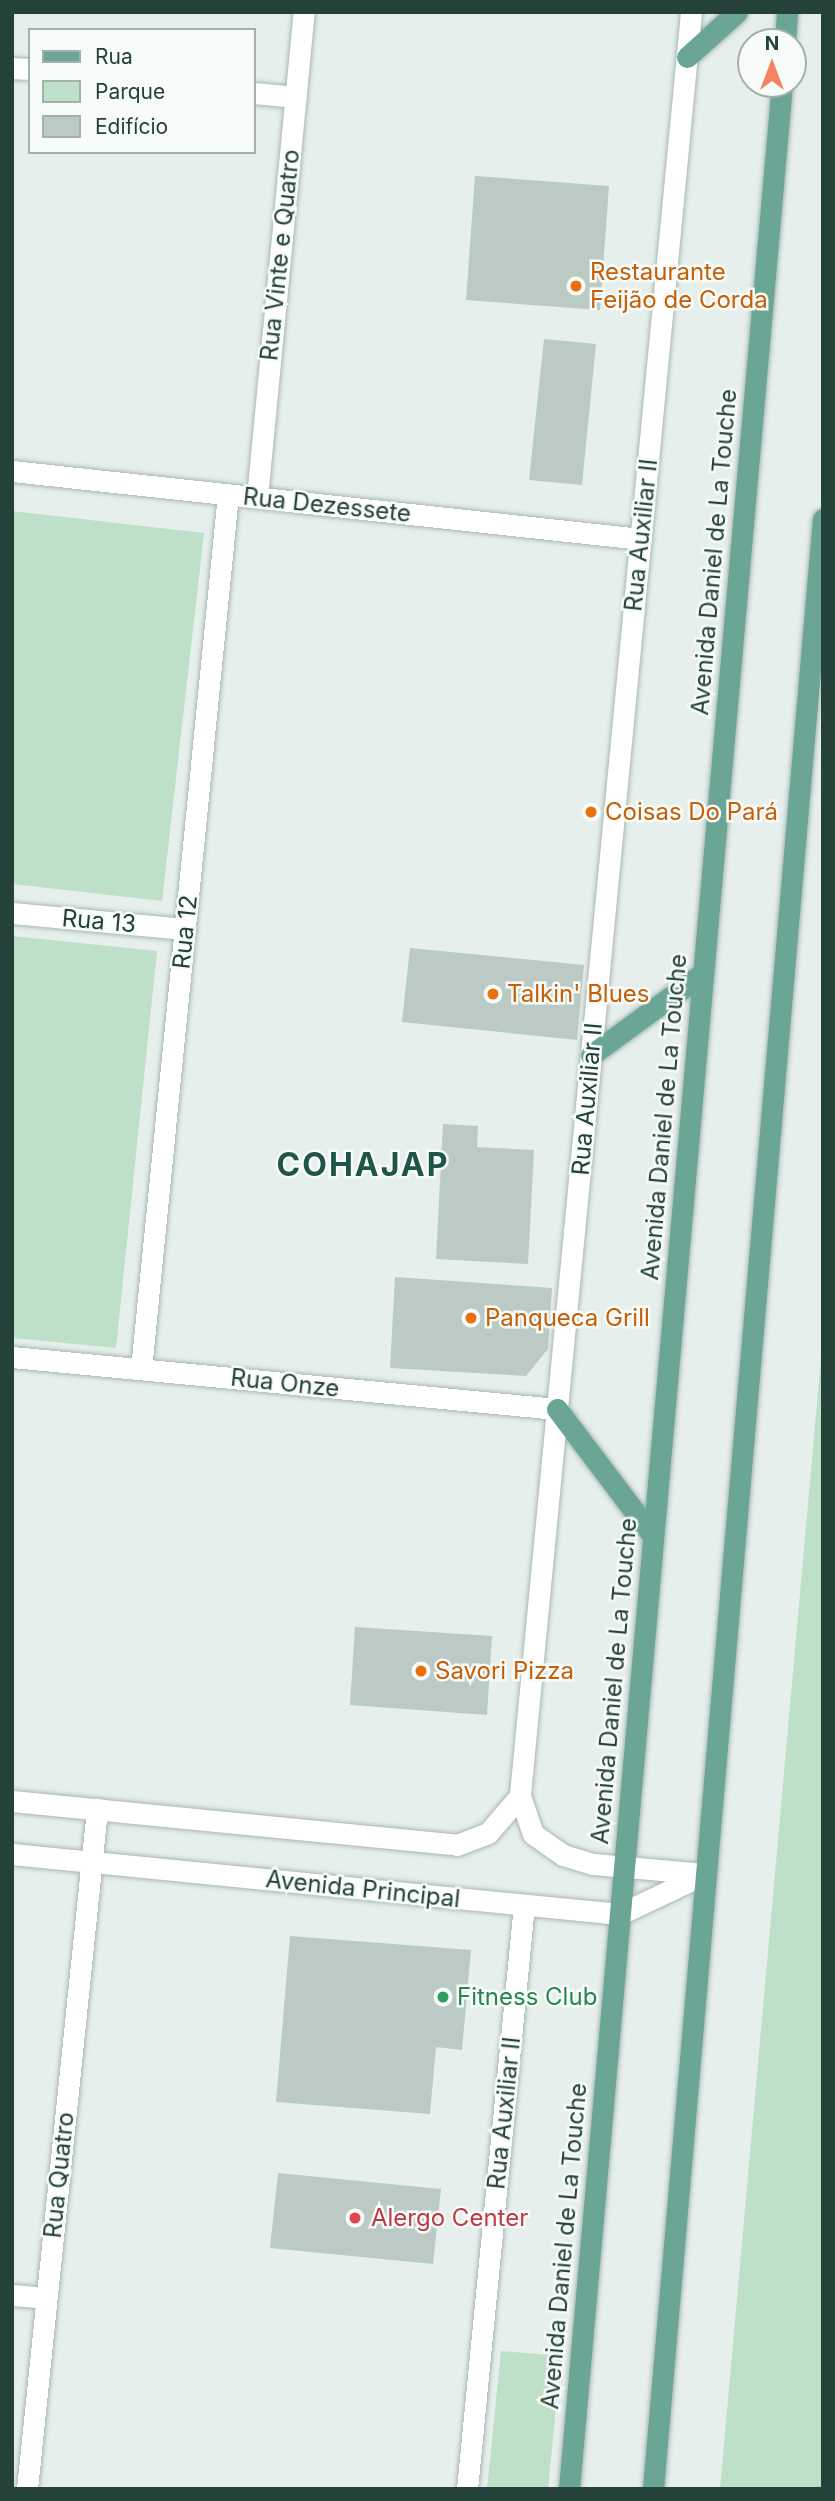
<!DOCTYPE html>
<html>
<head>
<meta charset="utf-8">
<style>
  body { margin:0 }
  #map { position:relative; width:835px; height:2501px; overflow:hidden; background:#e6efeb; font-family:Inter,sans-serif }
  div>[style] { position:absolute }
  .green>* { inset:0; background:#bfe0c8 }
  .building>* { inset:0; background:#bbcac4 }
  .roads { filter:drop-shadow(0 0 2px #a8b8b2) drop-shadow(0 0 2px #a8b8b2) }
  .street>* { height:21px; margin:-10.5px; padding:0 10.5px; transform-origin:10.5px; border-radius:10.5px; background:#fff }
  .secondary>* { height:21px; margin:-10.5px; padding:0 10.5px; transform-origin:10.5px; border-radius:10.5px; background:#fff }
  .primary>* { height:21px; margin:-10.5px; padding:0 10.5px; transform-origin:10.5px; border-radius:10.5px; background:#6aa596 }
  .dots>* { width:19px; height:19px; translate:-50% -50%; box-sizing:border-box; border:4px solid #f7fbf9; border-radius:50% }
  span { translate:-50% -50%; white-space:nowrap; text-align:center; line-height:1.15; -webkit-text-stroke:5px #f7fbf9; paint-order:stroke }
  .street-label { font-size:24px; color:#24423a }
  .food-label { font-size:24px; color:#c56008 }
  .left { translate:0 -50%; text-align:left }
  .leisure-label { font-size:24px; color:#27864d }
  .health-label { font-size:24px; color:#be3a42 }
  .district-label { font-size:32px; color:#1f5548; font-weight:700; letter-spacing:2px }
  .frame { position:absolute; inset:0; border:14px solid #24423a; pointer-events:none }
  .legend { position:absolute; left:28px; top:28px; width:228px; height:126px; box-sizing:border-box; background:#f7fbf9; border:2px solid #a3b1ad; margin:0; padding:9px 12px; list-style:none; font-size:21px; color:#24423a }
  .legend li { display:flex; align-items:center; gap:14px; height:35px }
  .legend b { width:35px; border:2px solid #a3b1ad }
  .north { position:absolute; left:737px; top:28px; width:70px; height:70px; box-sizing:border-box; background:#f7fbf9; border:2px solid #a3b1ad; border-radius:50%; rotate:0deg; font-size:19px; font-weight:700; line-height:28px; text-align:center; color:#24423a }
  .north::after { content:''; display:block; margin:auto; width:24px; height:32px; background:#f4845f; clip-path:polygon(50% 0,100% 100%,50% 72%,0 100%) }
</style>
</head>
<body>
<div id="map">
  <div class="green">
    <i style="clip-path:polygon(12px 511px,204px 533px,162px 901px,12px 884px)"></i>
    <i style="clip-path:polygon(12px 936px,157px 951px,116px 1348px,12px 1338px)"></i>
    <i style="clip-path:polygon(823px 1336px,823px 2489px,720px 2489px)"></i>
    <i style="clip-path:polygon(501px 2351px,561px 2356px,548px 2489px,487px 2489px)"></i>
  </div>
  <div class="building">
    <i style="clip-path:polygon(475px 176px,609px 186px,600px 310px,466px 300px)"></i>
    <i style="clip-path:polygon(544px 339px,596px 344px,582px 485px,529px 480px)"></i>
    <i style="clip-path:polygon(410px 948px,584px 965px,577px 1040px,402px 1022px)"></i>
    <i style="clip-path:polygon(443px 1124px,478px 1126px,477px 1147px,534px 1150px,528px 1264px,436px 1259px)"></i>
    <i style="clip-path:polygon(395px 1277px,552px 1288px,548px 1349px,526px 1376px,390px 1368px)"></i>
    <i style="clip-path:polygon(355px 1627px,492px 1636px,487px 1715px,350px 1705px)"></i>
    <i style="clip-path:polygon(290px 1936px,471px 1950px,462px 2050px,436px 2047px,430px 2114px,276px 2102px)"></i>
    <i style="clip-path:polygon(278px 2173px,441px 2189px,433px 2264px,270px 2248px)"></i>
  </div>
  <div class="roads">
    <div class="street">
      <i style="left:12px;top:68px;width:18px;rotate:3deg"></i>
      <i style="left:254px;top:93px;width:42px;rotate:5.4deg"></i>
      <i style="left:12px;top:471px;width:633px;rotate:6.17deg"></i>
      <i style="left:257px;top:497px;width:487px;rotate:-84.5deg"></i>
      <i style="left:12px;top:913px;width:174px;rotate:5.3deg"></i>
      <i style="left:12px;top:1357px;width:547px;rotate:5.45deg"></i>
      <i style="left:141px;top:1369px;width:879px;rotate:-84.32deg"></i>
      <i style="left:12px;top:2295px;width:34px;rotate:5deg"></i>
    </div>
    <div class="secondary">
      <i style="left:691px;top:12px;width:1792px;rotate:95.48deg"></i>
      <i style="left:520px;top:1796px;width:40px;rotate:71.1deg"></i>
      <i style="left:533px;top:1834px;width:37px;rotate:35deg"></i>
      <i style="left:563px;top:1855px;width:31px;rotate:17deg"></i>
      <i style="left:593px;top:1864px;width:112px;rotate:5.1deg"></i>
      <i style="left:12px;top:1801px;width:447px;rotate:5.6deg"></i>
      <i style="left:457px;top:1845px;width:33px;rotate:-21deg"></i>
      <i style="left:488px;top:1833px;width:49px;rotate:-49.1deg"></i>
      <i style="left:12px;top:1854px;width:611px;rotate:5.64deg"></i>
      <i style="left:620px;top:1914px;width:91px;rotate:-25.4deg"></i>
      <i style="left:27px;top:2489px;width:684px;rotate:-84.12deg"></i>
      <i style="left:467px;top:2489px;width:587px;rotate:-84.43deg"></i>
    </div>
    <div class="primary">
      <i style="left:785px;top:42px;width:30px;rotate:-86deg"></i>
      <i style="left:687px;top:57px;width:67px;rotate:-42deg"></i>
      <i style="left:591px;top:1055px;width:139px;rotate:-36.2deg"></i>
      <i style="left:557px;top:1409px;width:159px;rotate:52.9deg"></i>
      <i style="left:569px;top:2489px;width:2414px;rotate:-84.94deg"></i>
      <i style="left:653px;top:2489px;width:1977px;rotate:-85.07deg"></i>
    </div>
  </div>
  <div class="dots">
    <i style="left:576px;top:286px;background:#e8710a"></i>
    <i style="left:591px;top:812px;background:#e8710a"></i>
    <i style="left:493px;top:994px;background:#e8710a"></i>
    <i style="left:471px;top:1318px;background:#e8710a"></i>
    <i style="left:421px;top:1671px;background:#e8710a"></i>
    <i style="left:443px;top:1997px;background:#2e9e5b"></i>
    <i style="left:355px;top:2218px;background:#e0444e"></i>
  </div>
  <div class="street-label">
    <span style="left:280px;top:255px;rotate:-84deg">Rua Vinte e Quatro</span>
    <span style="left:327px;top:505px;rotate:6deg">Rua Dezessete</span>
    <span style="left:641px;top:535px;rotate:-84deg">Rua Auxiliar II</span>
    <span style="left:714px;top:552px;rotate:-85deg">Avenida Daniel de La Touche</span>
    <span style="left:99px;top:921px;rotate:5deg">Rua 13</span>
    <span style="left:185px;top:932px;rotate:-84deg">Rua 12</span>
    <span style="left:587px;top:1099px;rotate:-85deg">Rua Auxiliar II</span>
    <span style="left:664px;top:1117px;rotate:-85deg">Avenida Daniel de La Touche</span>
    <span style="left:285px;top:1383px;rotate:6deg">Rua Onze</span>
    <span style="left:614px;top:1681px;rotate:-85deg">Avenida Daniel de La Touche</span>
    <span style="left:363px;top:1889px;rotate:6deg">Avenida Principal</span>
    <span style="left:504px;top:2113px;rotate:-84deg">Rua Auxiliar II</span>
    <span style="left:59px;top:2175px;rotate:-84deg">Rua Quatro</span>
    <span style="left:564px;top:2246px;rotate:-85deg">Avenida Daniel de La Touche</span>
  </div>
  <div class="food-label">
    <span class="left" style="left:590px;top:286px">Restaurante<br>Feijão de Corda</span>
    <span class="left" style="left:605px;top:812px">Coisas Do Pará</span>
    <span class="left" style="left:507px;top:994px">Talkin' Blues</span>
    <span class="left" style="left:485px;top:1318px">Panqueca Grill</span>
    <span class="left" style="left:435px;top:1671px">Savori Pizza</span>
  </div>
  <div class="leisure-label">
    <span class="left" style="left:457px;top:1997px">Fitness Club</span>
  </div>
  <div class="health-label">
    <span class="left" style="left:371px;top:2218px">Alergo Center</span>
  </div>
  <div class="district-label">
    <span style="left:363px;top:1165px">COHAJAP</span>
  </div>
  <div class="frame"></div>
  <ul class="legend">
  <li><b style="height:9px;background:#6aa596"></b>Rua</li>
  <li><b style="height:19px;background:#bfe0c8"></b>Parque</li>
  <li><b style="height:19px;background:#bbcac4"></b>Edifício</li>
  </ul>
  <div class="north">N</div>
</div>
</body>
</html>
